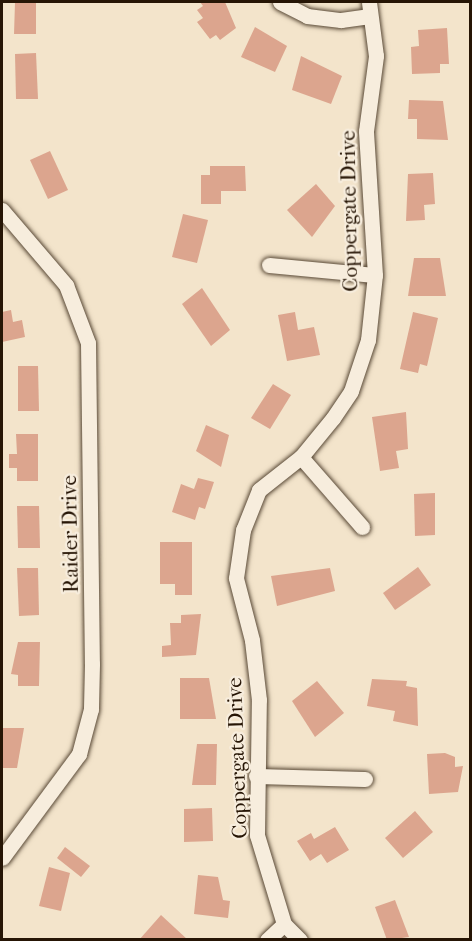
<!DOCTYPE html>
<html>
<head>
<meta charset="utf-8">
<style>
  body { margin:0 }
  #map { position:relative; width:472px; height:941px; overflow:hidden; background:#f3e4cb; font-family:"IM FELL French Canon",serif }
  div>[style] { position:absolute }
  .building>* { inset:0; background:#dca58e }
  .roads { filter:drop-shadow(0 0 2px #594936) drop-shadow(0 0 2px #594936) }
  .minor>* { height:15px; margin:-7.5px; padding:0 7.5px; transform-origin:7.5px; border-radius:7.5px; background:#f7eddd }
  span { translate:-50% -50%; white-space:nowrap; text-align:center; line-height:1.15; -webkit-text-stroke:4.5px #f7eddd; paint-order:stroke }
  .street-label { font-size:21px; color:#261505 }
  .frame { position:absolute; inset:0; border:3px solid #261505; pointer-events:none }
</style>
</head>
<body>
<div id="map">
  <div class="building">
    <i style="clip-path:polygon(15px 2px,36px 2px,36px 34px,14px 34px)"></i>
    <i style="clip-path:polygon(200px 2px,225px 2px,236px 28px,220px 40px,216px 35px,210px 39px,197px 22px,203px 18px,197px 10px,203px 6px)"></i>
    <i style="clip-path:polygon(255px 27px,287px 46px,275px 72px,241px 57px)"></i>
    <i style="clip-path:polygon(447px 28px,449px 64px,440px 64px,440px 73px,412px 74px,411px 47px,419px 46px,418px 30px)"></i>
    <i style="clip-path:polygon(36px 53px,38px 99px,16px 99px,15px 54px)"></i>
    <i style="clip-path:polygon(301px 56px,342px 76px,331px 104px,292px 90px)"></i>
    <i style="clip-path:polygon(409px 100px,443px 101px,448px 140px,417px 139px,417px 119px,408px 119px)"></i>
    <i style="clip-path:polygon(50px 151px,68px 190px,48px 199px,30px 160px)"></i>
    <i style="clip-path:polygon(210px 166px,245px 166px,246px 191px,221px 191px,221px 204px,201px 204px,201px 175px,210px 175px)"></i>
    <i style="clip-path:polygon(433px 173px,435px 204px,424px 205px,425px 220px,406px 221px,408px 174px)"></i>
    <i style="clip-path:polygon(316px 184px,335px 206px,312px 237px,287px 210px)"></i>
    <i style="clip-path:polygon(183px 214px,208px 220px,197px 263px,172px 257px)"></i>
    <i style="clip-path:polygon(414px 258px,440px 258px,446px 296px,408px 296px)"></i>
    <i style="clip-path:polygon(202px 288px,230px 330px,211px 346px,182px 304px)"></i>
    <i style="clip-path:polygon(11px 310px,13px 322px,22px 320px,25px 337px,2px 342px,2px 312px)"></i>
    <i style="clip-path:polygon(295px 312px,298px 330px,314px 327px,320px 355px,287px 361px,278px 315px)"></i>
    <i style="clip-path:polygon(413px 312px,438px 318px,427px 366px,420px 364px,418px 373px,400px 369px)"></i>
    <i style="clip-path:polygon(18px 366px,38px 366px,39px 411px,18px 411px)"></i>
    <i style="clip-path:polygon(273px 384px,291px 395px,270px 429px,251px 418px)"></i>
    <i style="clip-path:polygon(406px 412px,408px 449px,396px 451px,399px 468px,380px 471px,372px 417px)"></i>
    <i style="clip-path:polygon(206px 425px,229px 435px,221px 467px,196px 451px)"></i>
    <i style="clip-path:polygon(16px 434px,38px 434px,38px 481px,17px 481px,17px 468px,9px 468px,9px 454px,17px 454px)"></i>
    <i style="clip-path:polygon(198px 478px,214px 482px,205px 509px,199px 507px,195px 520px,172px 512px,181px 484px,194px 489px)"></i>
    <i style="clip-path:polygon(435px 493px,435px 535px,415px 536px,414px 494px)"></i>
    <i style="clip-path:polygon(17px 506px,39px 506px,40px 548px,18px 548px)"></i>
    <i style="clip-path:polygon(160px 542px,192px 542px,192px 595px,175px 595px,175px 584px,160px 584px)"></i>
    <i style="clip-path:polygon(418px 567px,431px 585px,395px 610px,383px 593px)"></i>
    <i style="clip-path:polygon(17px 568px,38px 568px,39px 615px,19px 616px)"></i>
    <i style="clip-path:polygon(330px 568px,335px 591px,277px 606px,271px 576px)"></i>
    <i style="clip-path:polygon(201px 614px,196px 655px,162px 657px,162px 646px,171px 645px,170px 623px,181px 623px,181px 615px)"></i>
    <i style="clip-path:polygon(18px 642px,40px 642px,39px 686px,18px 686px,18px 675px,11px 674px)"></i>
    <i style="clip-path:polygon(180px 678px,209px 678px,216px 719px,180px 719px)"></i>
    <i style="clip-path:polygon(372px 679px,407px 681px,406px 686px,417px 688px,418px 726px,393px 721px,395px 711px,367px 706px)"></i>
    <i style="clip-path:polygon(317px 681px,344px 713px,315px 737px,292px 701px)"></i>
    <i style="clip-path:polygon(2px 728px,24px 728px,17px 768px,2px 768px)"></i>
    <i style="clip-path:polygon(197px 744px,217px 744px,216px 785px,192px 785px)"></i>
    <i style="clip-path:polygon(445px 753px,455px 757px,455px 767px,463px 766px,458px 792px,429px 794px,427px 754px)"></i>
    <i style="clip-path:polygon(212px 808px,213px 841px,184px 842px,184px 809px)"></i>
    <i style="clip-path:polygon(415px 811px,433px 832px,403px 858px,385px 838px)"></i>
    <i style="clip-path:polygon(335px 827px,349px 850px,327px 863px,321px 854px,310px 861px,297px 841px,311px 833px,314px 839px)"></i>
    <i style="clip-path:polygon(65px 847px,90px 866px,81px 877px,57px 858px)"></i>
    <i style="clip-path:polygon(49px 867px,70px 873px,61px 911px,39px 906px)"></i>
    <i style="clip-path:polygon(198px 875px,218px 877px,223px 900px,230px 901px,228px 918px,194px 914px)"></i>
    <i style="clip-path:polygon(395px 900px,409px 937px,387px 940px,375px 907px)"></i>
    <i style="clip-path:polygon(161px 915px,188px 940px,139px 940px)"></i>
  </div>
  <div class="roads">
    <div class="minor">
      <i style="left:280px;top:2px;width:30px;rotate:27deg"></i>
      <i style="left:307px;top:16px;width:34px;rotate:7deg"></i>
      <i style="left:341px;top:20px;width:29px;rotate:-8deg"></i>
      <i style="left:2px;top:210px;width:99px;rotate:49.5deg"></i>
      <i style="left:66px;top:285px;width:62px;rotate:69.2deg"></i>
      <i style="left:88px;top:343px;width:321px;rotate:89.3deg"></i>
      <i style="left:92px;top:664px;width:45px;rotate:91.3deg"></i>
      <i style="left:91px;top:709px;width:47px;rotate:104.9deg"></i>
      <i style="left:79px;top:754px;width:129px;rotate:126.5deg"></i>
      <i style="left:269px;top:265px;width:106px;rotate:5.4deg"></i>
      <i style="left:301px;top:457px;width:93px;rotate:48.9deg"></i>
      <i style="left:256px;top:776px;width:109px;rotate:1.6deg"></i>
      <i style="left:267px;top:940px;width:23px;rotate:-43deg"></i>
      <i style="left:300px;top:940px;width:23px;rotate:-135deg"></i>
      <i style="left:284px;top:924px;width:93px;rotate:-106.9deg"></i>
      <i style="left:257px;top:835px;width:135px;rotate:-89.2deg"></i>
      <i style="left:259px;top:700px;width:60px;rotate:-96.7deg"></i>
      <i style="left:252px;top:640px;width:64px;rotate:-104.5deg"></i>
      <i style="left:236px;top:578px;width:49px;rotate:-81.7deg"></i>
      <i style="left:243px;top:530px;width:43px;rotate:-68.2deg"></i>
      <i style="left:259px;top:490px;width:53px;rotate:-38.2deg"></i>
      <i style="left:301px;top:457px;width:50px;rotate:-50.6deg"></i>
      <i style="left:333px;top:418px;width:32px;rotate:-56deg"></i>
      <i style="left:351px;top:391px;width:54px;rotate:-71.6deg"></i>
      <i style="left:368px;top:340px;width:65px;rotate:-83.9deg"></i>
      <i style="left:375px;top:275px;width:144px;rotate:-93.6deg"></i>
      <i style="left:366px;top:131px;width:76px;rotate:-82.4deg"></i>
      <i style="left:376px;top:56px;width:54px;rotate:-97.4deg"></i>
    </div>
  </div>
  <div class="street-label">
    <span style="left:349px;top:211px;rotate:-91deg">Coppergate Drive</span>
    <span style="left:70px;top:534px;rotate:-91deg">Raider Drive</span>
    <span style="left:237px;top:758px;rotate:-92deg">Coppergate Drive</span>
  </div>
  <div class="frame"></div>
</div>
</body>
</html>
